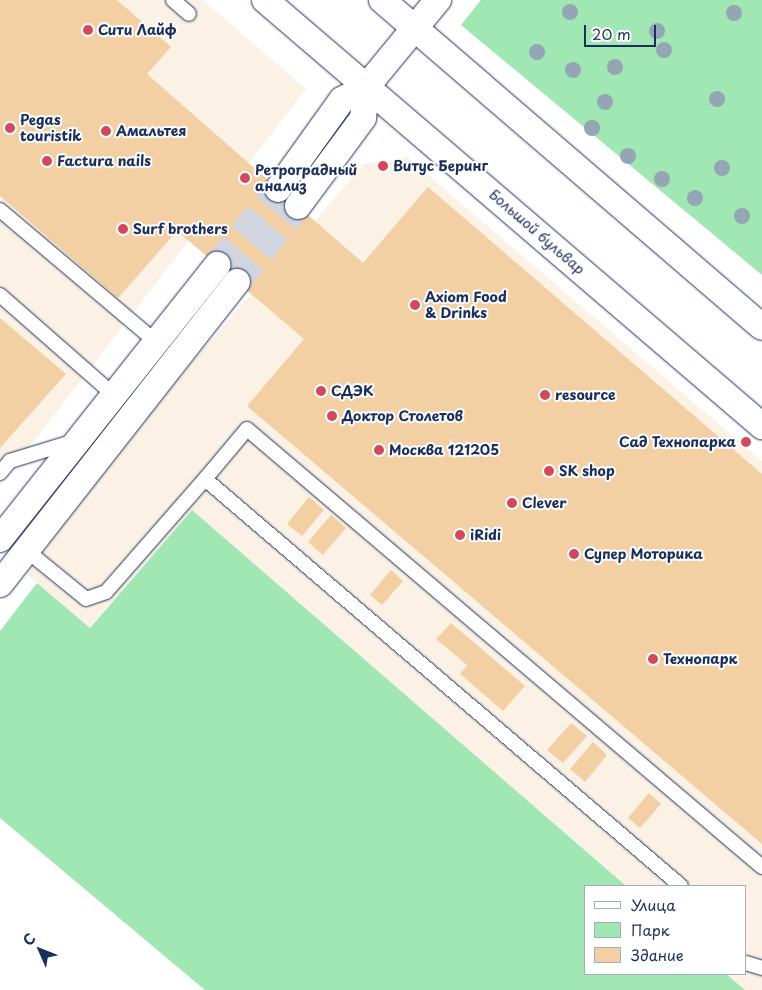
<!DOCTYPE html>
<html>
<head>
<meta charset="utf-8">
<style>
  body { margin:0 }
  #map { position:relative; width:762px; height:990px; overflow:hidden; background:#fff; font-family:"Playpen Sans",sans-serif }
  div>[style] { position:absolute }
  .built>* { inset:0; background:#fbf1e4 }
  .green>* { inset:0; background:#a0e7b4 }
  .building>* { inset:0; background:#f3d0a4 }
  .street-tunnel>* { height:26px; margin-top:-13px; transform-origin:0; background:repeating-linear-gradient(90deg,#d1d5df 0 26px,transparent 0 39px) }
  .roads { filter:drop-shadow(0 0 1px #1b2f5e) drop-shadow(0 0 1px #1b2f5e) }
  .lane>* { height:14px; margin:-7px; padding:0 7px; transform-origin:7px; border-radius:7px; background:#fff }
  .street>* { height:26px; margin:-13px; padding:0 13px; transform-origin:13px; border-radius:13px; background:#fff }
  .trees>* { width:16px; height:16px; margin:-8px; border-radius:50%; background:#94a6b3 }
  .dots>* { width:14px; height:14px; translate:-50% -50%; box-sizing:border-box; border:2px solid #fff; border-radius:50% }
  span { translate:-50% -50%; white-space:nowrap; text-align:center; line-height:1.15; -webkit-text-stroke:4px #fff; paint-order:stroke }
  .poi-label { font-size:14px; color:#1b2f5e; font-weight:700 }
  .left { translate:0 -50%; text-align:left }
  .right { translate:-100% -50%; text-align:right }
  .street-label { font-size:14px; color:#1b2f5e }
  .legend { position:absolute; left:584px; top:885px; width:162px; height:90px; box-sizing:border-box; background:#fff; border:1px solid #a4acbf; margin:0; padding:6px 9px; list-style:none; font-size:15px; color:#1b2f5e }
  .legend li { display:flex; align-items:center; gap:10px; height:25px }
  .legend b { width:25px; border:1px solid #a4acbf }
  .north { position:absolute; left:15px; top:925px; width:50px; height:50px; -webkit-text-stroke:4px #fff; paint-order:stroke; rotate:314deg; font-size:14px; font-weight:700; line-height:20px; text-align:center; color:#1b2f5e }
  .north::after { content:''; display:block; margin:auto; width:18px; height:22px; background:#1b2f5e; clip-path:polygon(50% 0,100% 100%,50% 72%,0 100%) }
  .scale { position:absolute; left:584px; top:25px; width:72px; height:22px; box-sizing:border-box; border:2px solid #1b2f5e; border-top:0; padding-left:6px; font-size:15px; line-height:18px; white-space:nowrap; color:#1b2f5e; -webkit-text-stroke:4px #fff; paint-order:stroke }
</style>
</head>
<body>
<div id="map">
  <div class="built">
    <i style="clip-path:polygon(0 0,203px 0,306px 89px,0 485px)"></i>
    <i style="clip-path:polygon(407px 157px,762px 461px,762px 990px,745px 990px,726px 974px,746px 974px,746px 886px,626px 886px,192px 510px,89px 628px,27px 574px,121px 444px,364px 164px)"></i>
  </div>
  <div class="green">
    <i style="clip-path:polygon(481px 0,762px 0,762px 275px,461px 25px)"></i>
    <i style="clip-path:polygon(192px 510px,626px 886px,586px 886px,586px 974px,726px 974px,745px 990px,205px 990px,0 818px,0 631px,37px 583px,90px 628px)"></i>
  </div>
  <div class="building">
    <i style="clip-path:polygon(0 0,117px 0,171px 47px,147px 74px,363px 263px,428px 187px,762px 474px,762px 844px,247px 406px,304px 339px,177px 231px,118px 298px,0 196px)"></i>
    <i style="clip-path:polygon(0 318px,66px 374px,0 448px)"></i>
    <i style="clip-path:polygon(309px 497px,324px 510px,302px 536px,287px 524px)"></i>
    <i style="clip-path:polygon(331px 515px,346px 528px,323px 555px,308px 542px)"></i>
    <i style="clip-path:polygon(391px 570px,403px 581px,382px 605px,370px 595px)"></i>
    <i style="clip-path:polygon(451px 623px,525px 686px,503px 711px,460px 674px,467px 665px,436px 639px)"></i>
    <i style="clip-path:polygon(571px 723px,587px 736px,563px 763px,547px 750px)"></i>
    <i style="clip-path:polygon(593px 742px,607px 755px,585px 782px,570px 769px)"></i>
    <i style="clip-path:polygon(649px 793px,661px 804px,640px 828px,628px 818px)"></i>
  </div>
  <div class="street-tunnel">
    <i style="left:217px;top:265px;width:97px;rotate:-51.2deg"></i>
    <i style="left:237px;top:282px;width:97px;rotate:-51.2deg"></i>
  </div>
  <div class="roads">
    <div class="lane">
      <i style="left:173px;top:0;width:21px;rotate:41deg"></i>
      <i style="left:0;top:210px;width:203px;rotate:40.2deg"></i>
      <i style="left:0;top:295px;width:152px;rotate:41.3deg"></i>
      <i style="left:0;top:473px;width:16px;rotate:-50deg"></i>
      <i style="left:10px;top:461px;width:68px;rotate:-17.1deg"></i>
      <i style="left:205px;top:479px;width:65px;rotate:-50deg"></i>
      <i style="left:247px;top:429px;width:676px;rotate:40.38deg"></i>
      <i style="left:26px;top:550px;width:77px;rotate:39.2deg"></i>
      <i style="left:86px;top:599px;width:21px;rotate:-19deg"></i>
      <i style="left:106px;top:592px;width:150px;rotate:-48.8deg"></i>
      <i style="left:205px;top:479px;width:626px;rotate:40.53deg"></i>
      <i style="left:746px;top:963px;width:17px;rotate:17deg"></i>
    </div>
    <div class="street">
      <i style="left:265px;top:0;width:655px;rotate:40.6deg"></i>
      <i style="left:382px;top:0;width:501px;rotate:40.71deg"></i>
      <i style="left:278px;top:189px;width:110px;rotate:-54.3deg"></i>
      <i style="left:342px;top:100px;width:29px;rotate:-29deg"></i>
      <i style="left:367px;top:86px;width:112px;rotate:-50.5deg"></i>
      <i style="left:298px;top:206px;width:109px;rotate:-53.5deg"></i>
      <i style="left:363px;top:118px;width:32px;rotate:-83deg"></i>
      <i style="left:0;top:539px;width:350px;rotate:-51.6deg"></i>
      <i style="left:0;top:584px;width:384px;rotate:-51.9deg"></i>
    </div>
  </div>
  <div class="trees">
    <i style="left:570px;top:12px"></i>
    <i style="left:734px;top:13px"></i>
    <i style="left:657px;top:31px"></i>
    <i style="left:664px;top:50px"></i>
    <i style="left:537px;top:52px"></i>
    <i style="left:615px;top:67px"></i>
    <i style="left:573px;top:70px"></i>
    <i style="left:717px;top:99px"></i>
    <i style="left:605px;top:102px"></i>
    <i style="left:592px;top:128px"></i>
    <i style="left:628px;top:156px"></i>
    <i style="left:722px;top:168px"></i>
    <i style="left:662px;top:179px"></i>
    <i style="left:695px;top:198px"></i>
    <i style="left:742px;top:216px"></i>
  </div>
  <div class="dots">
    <i style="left:88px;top:30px;background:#d1495b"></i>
    <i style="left:10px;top:128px;background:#d1495b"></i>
    <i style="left:106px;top:131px;background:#d1495b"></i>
    <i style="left:47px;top:161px;background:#d1495b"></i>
    <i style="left:383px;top:166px;background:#d1495b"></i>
    <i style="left:245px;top:178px;background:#d1495b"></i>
    <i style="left:123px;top:229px;background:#d1495b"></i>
    <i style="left:415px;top:305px;background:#d1495b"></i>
    <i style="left:321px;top:391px;background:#d1495b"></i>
    <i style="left:545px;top:395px;background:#d1495b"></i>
    <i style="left:332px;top:416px;background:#d1495b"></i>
    <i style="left:746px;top:442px;background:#d1495b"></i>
    <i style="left:379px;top:450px;background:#d1495b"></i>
    <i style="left:549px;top:471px;background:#d1495b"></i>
    <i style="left:512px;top:503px;background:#d1495b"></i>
    <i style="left:460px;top:535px;background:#d1495b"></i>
    <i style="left:574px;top:554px;background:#d1495b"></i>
    <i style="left:653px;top:659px;background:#d1495b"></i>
  </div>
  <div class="poi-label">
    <span class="left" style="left:98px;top:30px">Сити Лайф</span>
    <span class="left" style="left:20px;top:128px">Pegas<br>touristik</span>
    <span class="left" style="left:116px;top:131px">Амальтея</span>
    <span class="left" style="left:57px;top:161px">Factura nails</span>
    <span class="left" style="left:393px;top:166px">Витус Беринг</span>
    <span class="left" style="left:255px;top:178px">Ретроградный<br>анализ</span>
    <span class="left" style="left:133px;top:229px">Surf brothers</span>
    <span class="left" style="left:425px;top:305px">Axiom Food<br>&amp; Drinks</span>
    <span class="left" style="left:331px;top:391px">СДЭК</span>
    <span class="left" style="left:555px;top:395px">resource</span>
    <span class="left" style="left:342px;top:416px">Доктор Столетов</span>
    <span class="right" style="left:736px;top:442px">Сад Технопарка</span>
    <span class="left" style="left:389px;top:450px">Москва 121205</span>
    <span class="left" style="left:559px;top:471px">SK shop</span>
    <span class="left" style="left:522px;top:503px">Clever</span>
    <span class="left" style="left:470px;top:535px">iRidi</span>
    <span class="left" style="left:584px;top:554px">Супер Моторика</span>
    <span class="left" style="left:663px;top:659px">Технопарк</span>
  </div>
  <div class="street-label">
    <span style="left:537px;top:232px;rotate:41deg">Большой бульвар</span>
  </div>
  <ul class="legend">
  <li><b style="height:6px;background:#fff"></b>Улица</li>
  <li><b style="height:14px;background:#a0e7b4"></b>Парк</li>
  <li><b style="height:14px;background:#f3d0a4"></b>Здание</li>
  </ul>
  <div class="north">С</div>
  <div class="scale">20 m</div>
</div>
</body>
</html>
